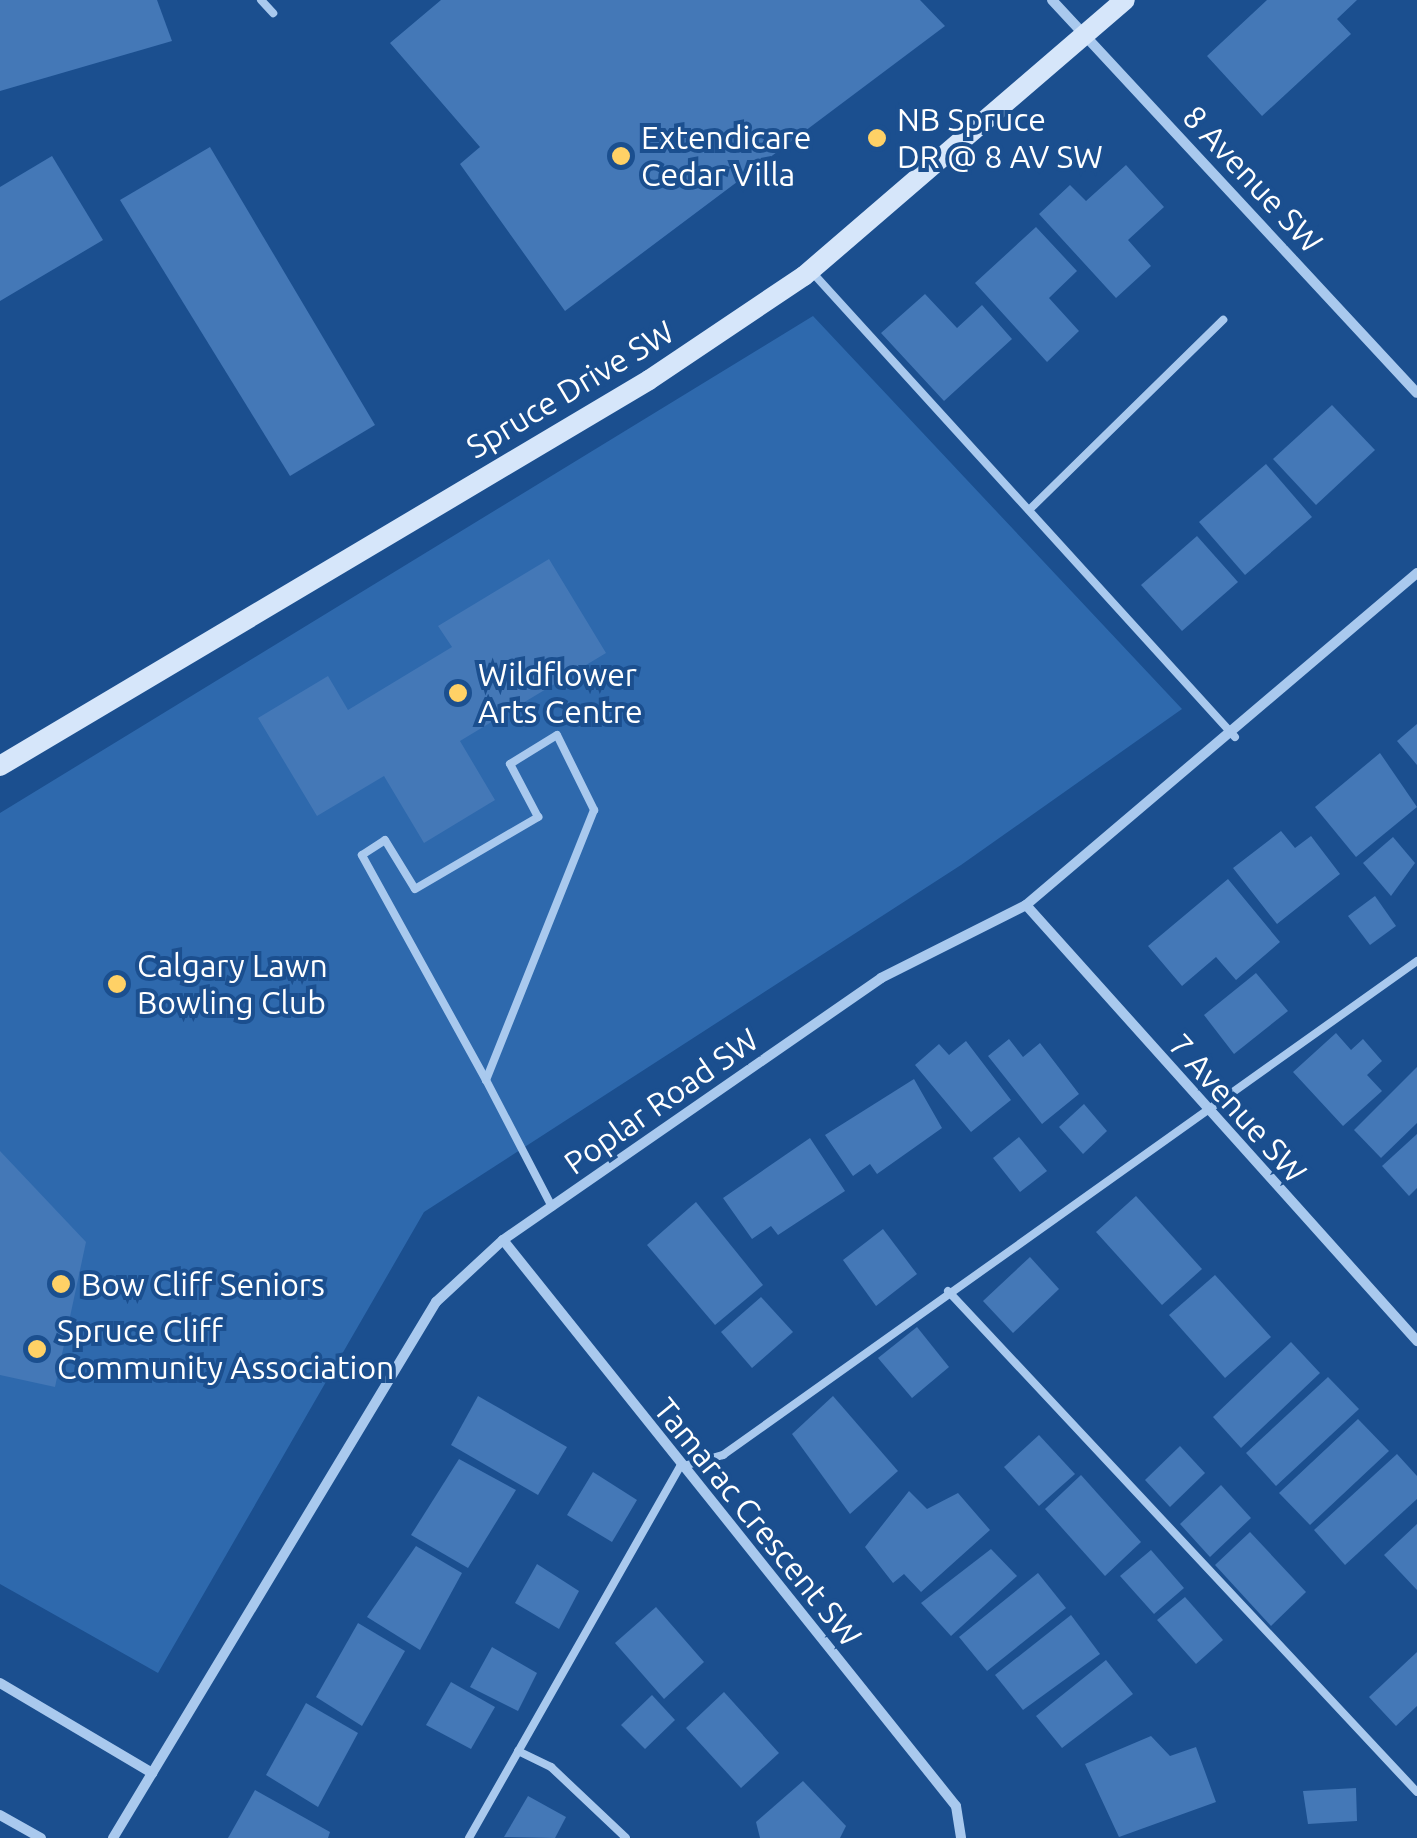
<!DOCTYPE html>
<html>
<head>
<meta charset="utf-8">
<style>
  body { margin:0 }
  #map { position:relative; width:1417px; height:1838px; overflow:hidden; background:#1b4f8f; font-family:Ubuntu,sans-serif }
  div>[style] { position:absolute }
  .green>* { inset:0; background:#2e69ad }
  .building>* { inset:0; background:#4478b7 }
  .lane>* { height:8px; margin:-4px; padding:0 4px; transform-origin:4px; border-radius:4px; background:#a9c9ee }
  .street>* { height:10px; margin:-5px; padding:0 5px; transform-origin:5px; border-radius:5px; background:#a9c9ee }
  .secondary>* { height:20px; margin:-10px; padding:0 10px; transform-origin:10px; border-radius:10px; background:#d6e6fa }
  .dots>* { width:28px; height:28px; translate:-50% -50%; box-sizing:border-box; border:5px solid #1b4f8f; border-radius:50% }
  span { translate:-50% -50%; white-space:nowrap; text-align:center; line-height:1.15; -webkit-text-stroke:8px #1b4f8f; paint-order:stroke }
  .poi-label { font-size:32px; color:#fff }
  .left { translate:0 -50%; text-align:left }
  .street-label { font-size:32px; color:#fff }
</style>
</head>
<body>
<div id="map">
  <div class="green">
    <i style="clip-path:polygon(813px 316px,1182px 709px,961px 865px,424px 1212px,158px 1673px,0 1584px,0 813px)"></i>
  </div>
  <div class="building">
    <i style="clip-path:polygon(0 0,157px 0,172px 41px,0 91px)"></i>
    <i style="clip-path:polygon(441px 0,920px 0,945px 26px,565px 311px,460px 164px,480px 147px,390px 43px)"></i>
    <i style="clip-path:polygon(1267px 0,1357px 0,1337px 19px,1351px 34px,1262px 116px,1207px 56px)"></i>
    <i style="clip-path:polygon(210px 147px,375px 425px,290px 476px,120px 200px)"></i>
    <i style="clip-path:polygon(52px 156px,103px 240px,0 301px,0 187px)"></i>
    <i style="clip-path:polygon(1126px 165px,1164px 207px,1128px 240px,1151px 266px,1116px 298px,1039px 214px,1070px 185px,1086px 201px)"></i>
    <i style="clip-path:polygon(1036px 227px,1077px 271px,1049px 298px,1079px 331px,1047px 362px,975px 283px)"></i>
    <i style="clip-path:polygon(925px 294px,957px 328px,982px 305px,1012px 339px,944px 401px,881px 333px)"></i>
    <i style="clip-path:polygon(1332px 405px,1375px 450px,1316px 505px,1273px 459px)"></i>
    <i style="clip-path:polygon(1266px 464px,1312px 517px,1245px 575px,1199px 522px)"></i>
    <i style="clip-path:polygon(1197px 536px,1238px 582px,1182px 631px,1141px 585px)"></i>
    <i style="clip-path:polygon(549px 559px,606px 653px,460px 741px,495px 800px,424px 843px,384px 776px,317px 816px,258px 718px,328px 676px,348px 710px,452px 647px,438px 626px)"></i>
    <i style="clip-path:polygon(1417px 724px,1417px 765px,1397px 741px)"></i>
    <i style="clip-path:polygon(1380px 753px,1417px 807px,1356px 857px,1315px 807px)"></i>
    <i style="clip-path:polygon(1281px 831px,1295px 848px,1311px 836px,1340px 874px,1277px 924px,1233px 868px)"></i>
    <i style="clip-path:polygon(1393px 837px,1415px 863px,1391px 896px,1363px 863px)"></i>
    <i style="clip-path:polygon(1228px 879px,1280px 942px,1236px 980px,1216px 957px,1182px 986px,1148px 946px)"></i>
    <i style="clip-path:polygon(1375px 896px,1396px 926px,1370px 945px,1348px 916px)"></i>
    <i style="clip-path:polygon(1256px 973px,1288px 1011px,1234px 1054px,1204px 1015px)"></i>
    <i style="clip-path:polygon(1336px 1033px,1351px 1050px,1363px 1039px,1382px 1061px,1367px 1075px,1382px 1091px,1343px 1126px,1293px 1072px)"></i>
    <i style="clip-path:polygon(1009px 1039px,1023px 1057px,1040px 1043px,1079px 1094px,1042px 1124px,988px 1056px)"></i>
    <i style="clip-path:polygon(966px 1041px,1011px 1100px,971px 1132px,915px 1065px,939px 1044px,949px 1055px)"></i>
    <i style="clip-path:polygon(1417px 1067px,1417px 1123px,1381px 1158px,1354px 1130px)"></i>
    <i style="clip-path:polygon(914px 1079px,942px 1128px,877px 1174px,870px 1164px,853px 1176px,825px 1135px)"></i>
    <i style="clip-path:polygon(1084px 1104px,1107px 1131px,1083px 1154px,1059px 1127px)"></i>
    <i style="clip-path:polygon(1417px 1134px,1417px 1188px,1409px 1196px,1382px 1166px)"></i>
    <i style="clip-path:polygon(1019px 1137px,1047px 1171px,1020px 1192px,993px 1158px)"></i>
    <i style="clip-path:polygon(810px 1138px,845px 1191px,778px 1235px,771px 1226px,752px 1239px,723px 1198px)"></i>
    <i style="clip-path:polygon(0 1151px,86px 1242px,55px 1387px,0 1375px)"></i>
    <i style="clip-path:polygon(1136px 1196px,1202px 1269px,1162px 1305px,1096px 1232px)"></i>
    <i style="clip-path:polygon(696px 1202px,763px 1285px,715px 1325px,647px 1245px)"></i>
    <i style="clip-path:polygon(883px 1229px,917px 1274px,876px 1306px,843px 1260px)"></i>
    <i style="clip-path:polygon(1030px 1257px,1059px 1289px,1013px 1333px,983px 1301px)"></i>
    <i style="clip-path:polygon(1215px 1275px,1271px 1337px,1225px 1378px,1169px 1315px)"></i>
    <i style="clip-path:polygon(761px 1297px,793px 1332px,752px 1368px,721px 1332px)"></i>
    <i style="clip-path:polygon(917px 1327px,949px 1367px,912px 1398px,878px 1358px)"></i>
    <i style="clip-path:polygon(1291px 1342px,1320px 1373px,1241px 1448px,1213px 1417px)"></i>
    <i style="clip-path:polygon(1328px 1377px,1359px 1409px,1276px 1486px,1246px 1453px)"></i>
    <i style="clip-path:polygon(478px 1396px,567px 1447px,538px 1495px,451px 1445px)"></i>
    <i style="clip-path:polygon(833px 1396px,898px 1471px,850px 1514px,792px 1434px)"></i>
    <i style="clip-path:polygon(1358px 1419px,1389px 1451px,1310px 1525px,1279px 1493px)"></i>
    <i style="clip-path:polygon(1039px 1435px,1075px 1474px,1039px 1506px,1004px 1467px)"></i>
    <i style="clip-path:polygon(1180px 1446px,1205px 1473px,1170px 1507px,1145px 1480px)"></i>
    <i style="clip-path:polygon(1397px 1454px,1417px 1476px,1417px 1499px,1345px 1565px,1314px 1530px)"></i>
    <i style="clip-path:polygon(459px 1459px,516px 1490px,468px 1568px,411px 1535px)"></i>
    <i style="clip-path:polygon(593px 1472px,637px 1500px,612px 1542px,567px 1515px)"></i>
    <i style="clip-path:polygon(1081px 1475px,1141px 1542px,1105px 1576px,1045px 1509px)"></i>
    <i style="clip-path:polygon(1221px 1485px,1251px 1518px,1210px 1557px,1180px 1524px)"></i>
    <i style="clip-path:polygon(909px 1491px,927px 1509px,958px 1493px,990px 1530px,921px 1592px,904px 1574px,893px 1583px,865px 1547px)"></i>
    <i style="clip-path:polygon(1417px 1524px,1417px 1590px,1384px 1555px)"></i>
    <i style="clip-path:polygon(1250px 1532px,1306px 1592px,1271px 1626px,1215px 1565px)"></i>
    <i style="clip-path:polygon(416px 1546px,462px 1573px,420px 1650px,367px 1617px)"></i>
    <i style="clip-path:polygon(991px 1549px,1017px 1576px,951px 1636px,921px 1603px)"></i>
    <i style="clip-path:polygon(1151px 1550px,1184px 1588px,1154px 1614px,1120px 1576px)"></i>
    <i style="clip-path:polygon(537px 1564px,579px 1591px,559px 1629px,515px 1603px)"></i>
    <i style="clip-path:polygon(1038px 1573px,1066px 1608px,987px 1671px,959px 1637px)"></i>
    <i style="clip-path:polygon(1185px 1597px,1223px 1640px,1196px 1664px,1157px 1620px)"></i>
    <i style="clip-path:polygon(656px 1607px,704px 1662px,664px 1699px,615px 1643px)"></i>
    <i style="clip-path:polygon(1071px 1615px,1100px 1654px,1023px 1710px,995px 1675px)"></i>
    <i style="clip-path:polygon(358px 1623px,405px 1651px,362px 1726px,316px 1697px)"></i>
    <i style="clip-path:polygon(492px 1647px,537px 1673px,518px 1711px,470px 1687px)"></i>
    <i style="clip-path:polygon(1417px 1652px,1417px 1706px,1396px 1726px,1369px 1697px)"></i>
    <i style="clip-path:polygon(1106px 1660px,1133px 1694px,1062px 1748px,1036px 1716px)"></i>
    <i style="clip-path:polygon(451px 1682px,495px 1707px,471px 1749px,426px 1725px)"></i>
    <i style="clip-path:polygon(724px 1692px,779px 1753px,741px 1788px,686px 1728px)"></i>
    <i style="clip-path:polygon(652px 1695px,675px 1720px,645px 1749px,621px 1725px)"></i>
    <i style="clip-path:polygon(306px 1703px,358px 1733px,318px 1807px,266px 1775px)"></i>
    <i style="clip-path:polygon(1151px 1736px,1170px 1756px,1196px 1747px,1216px 1802px,1119px 1837px,1085px 1764px)"></i>
    <i style="clip-path:polygon(803px 1781px,846px 1826px,840px 1838px,760px 1838px,756px 1822px)"></i>
    <i style="clip-path:polygon(1356px 1788px,1357px 1821px,1308px 1824px,1303px 1791px)"></i>
    <i style="clip-path:polygon(255px 1790px,330px 1832px,328px 1838px,228px 1838px)"></i>
    <i style="clip-path:polygon(528px 1796px,566px 1817px,555px 1838px,504px 1837px)"></i>
  </div>
  <div class="lane">
    <i style="left:261px;top:0;width:18px;rotate:47deg"></i>
    <i style="left:811px;top:271px;width:630px;rotate:47.7deg"></i>
    <i style="left:1029px;top:510px;width:272px;rotate:-44.4deg"></i>
    <i style="left:486px;top:1080px;width:257px;rotate:-118.9deg"></i>
    <i style="left:362px;top:855px;width:27px;rotate:-33deg"></i>
    <i style="left:385px;top:840px;width:57px;rotate:58.5deg"></i>
    <i style="left:415px;top:889px;width:143px;rotate:-30.3deg"></i>
    <i style="left:538px;top:817px;width:60px;rotate:-117.8deg"></i>
    <i style="left:510px;top:764px;width:55px;rotate:-31.7deg"></i>
    <i style="left:557px;top:735px;width:84px;rotate:63.7deg"></i>
    <i style="left:594px;top:810px;width:291px;rotate:111.8deg"></i>
    <i style="left:486px;top:1080px;width:143px;rotate:62.5deg"></i>
    <i style="left:948px;top:1291px;width:686px;rotate:46.89deg"></i>
    <i style="left:518px;top:1751px;width:37px;rotate:26deg"></i>
    <i style="left:551px;top:1767px;width:103px;rotate:43.4deg"></i>
    <i style="left:469px;top:1838px;width:427px;rotate:-60.4deg"></i>
    <i style="left:680px;top:1467px;width:45px;rotate:-15.6deg"></i>
    <i style="left:723px;top:1455px;width:852px;rotate:-35.44deg"></i>
  </div>
  <div class="street">
    <i style="left:1052px;top:0;width:536px;rotate:47.12deg"></i>
    <i style="left:1026px;top:905px;width:586px;rotate:48.11deg"></i>
    <i style="left:503px;top:1240px;width:725px;rotate:51.33deg"></i>
    <i style="left:956px;top:1806px;width:32px;rotate:81deg"></i>
    <i style="left:0;top:1683px;width:177px;rotate:30.6deg"></i>
    <i style="left:0;top:1815px;width:47px;rotate:29.3deg"></i>
    <i style="left:113px;top:1838px;width:626px;rotate:-58.93deg"></i>
    <i style="left:436px;top:1302px;width:91px;rotate:-42.8deg"></i>
    <i style="left:503px;top:1240px;width:460px;rotate:-34.7deg"></i>
    <i style="left:881px;top:978px;width:162px;rotate:-26.7deg"></i>
    <i style="left:1026px;top:905px;width:513px;rotate:-40.33deg"></i>
  </div>
  <div class="secondary">
    <i style="left:0;top:766px;width:755px;rotate:-30.74deg"></i>
    <i style="left:649px;top:380px;width:187px;rotate:-33.9deg"></i>
    <i style="left:804px;top:276px;width:423px;rotate:-40.7deg"></i>
  </div>
  <div class="dots">
    <i style="left:877px;top:138px;background:#ffd166"></i>
    <i style="left:621px;top:156px;background:#ffd166"></i>
    <i style="left:458px;top:693px;background:#ffd166"></i>
    <i style="left:117px;top:984px;background:#ffd166"></i>
    <i style="left:61px;top:1284px;background:#ffd166"></i>
    <i style="left:37px;top:1349px;background:#ffd166"></i>
  </div>
  <div class="poi-label">
    <span class="left" style="left:897px;top:138px">NB Spruce<br>DR @ 8 AV SW</span>
    <span class="left" style="left:641px;top:156px">Extendicare<br>Cedar Villa</span>
    <span class="left" style="left:478px;top:693px">Wildflower<br>Arts Centre</span>
    <span class="left" style="left:137px;top:984px">Calgary Lawn<br>Bowling Club</span>
    <span class="left" style="left:81px;top:1284px">Bow Cliff Seniors</span>
    <span class="left" style="left:57px;top:1349px">Spruce Cliff<br>Community Association</span>
  </div>
  <div class="street-label">
    <span style="left:1253px;top:179px;rotate:47deg">8 Avenue SW</span>
    <span style="left:570px;top:389px;rotate:-31deg">Spruce Drive SW</span>
    <span style="left:661px;top:1101px;rotate:-35deg">Poplar Road SW</span>
    <span style="left:1238px;top:1108px;rotate:48deg">7 Avenue SW</span>
    <span style="left:758px;top:1522px;rotate:51deg">Tamarac Crescent SW</span>
  </div>
</div>
</body>
</html>
